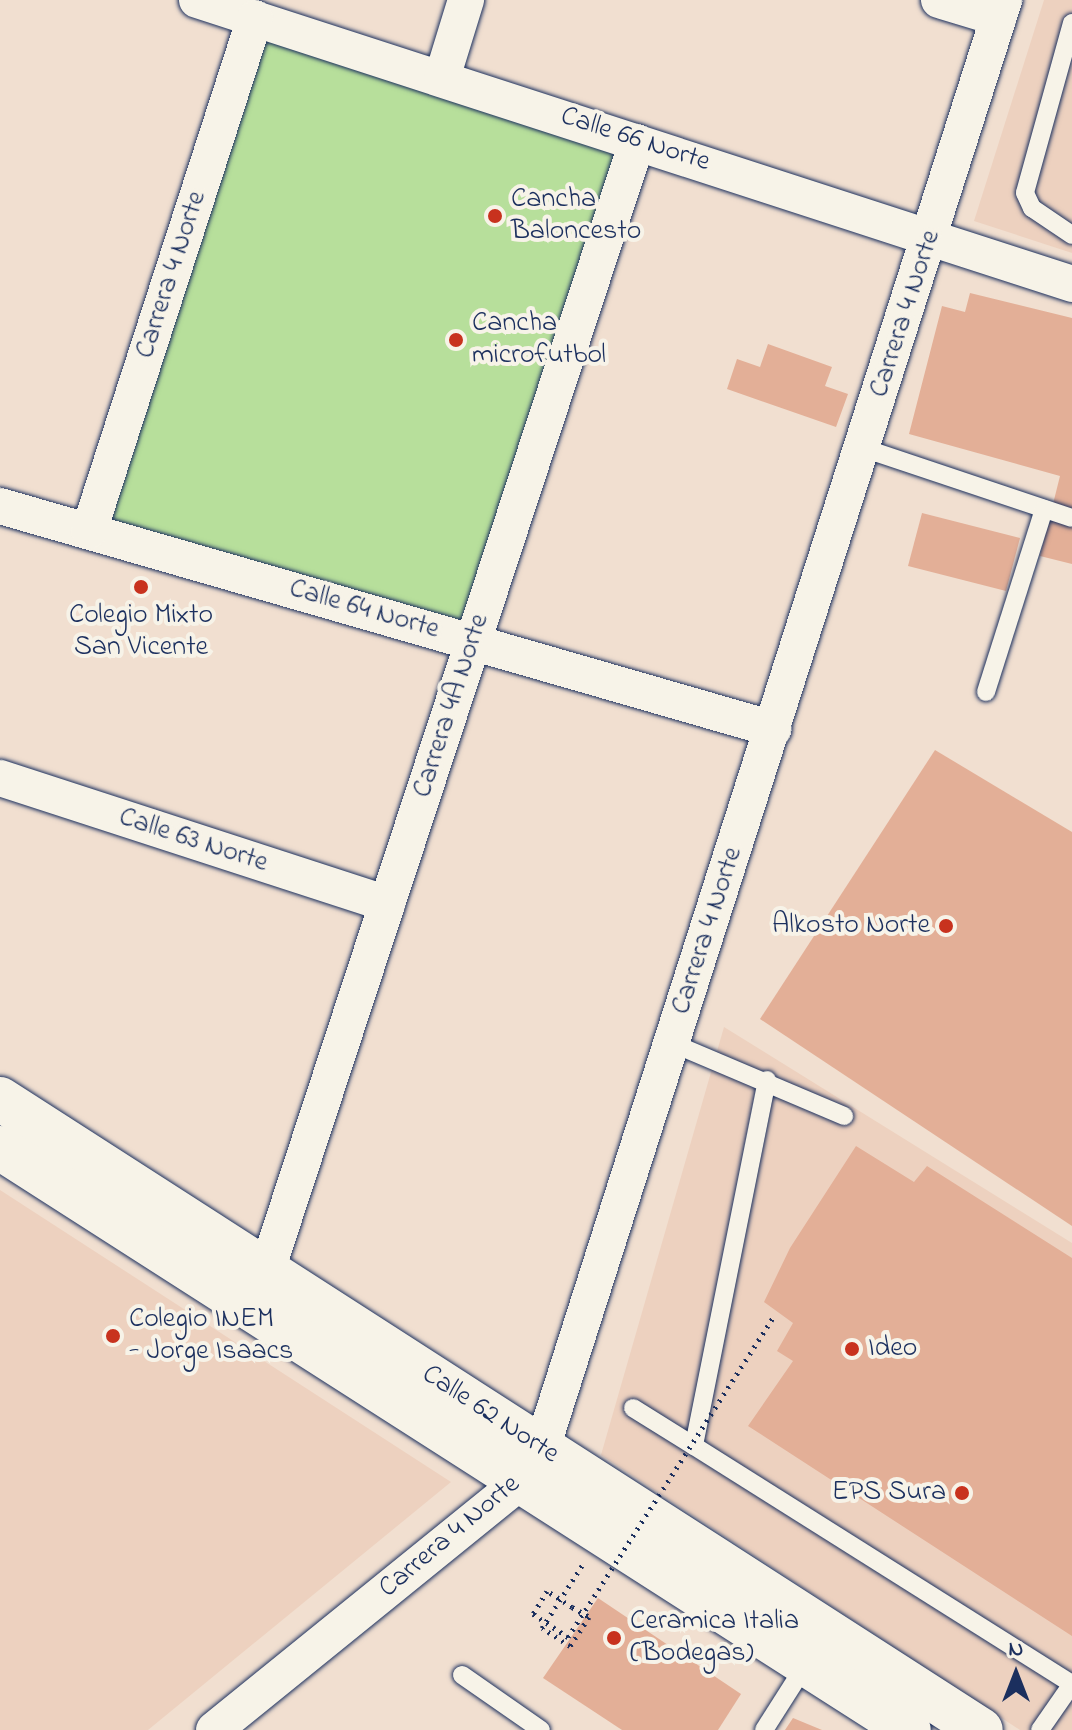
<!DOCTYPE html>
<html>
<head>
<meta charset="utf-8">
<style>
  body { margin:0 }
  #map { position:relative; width:1072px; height:1730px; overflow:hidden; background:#f1dfd0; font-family:"Indie Flower",sans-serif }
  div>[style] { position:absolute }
  .built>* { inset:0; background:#edd1bf }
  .green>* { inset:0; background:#b7df9b }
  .building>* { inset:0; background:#e3af97 }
  .path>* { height:5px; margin-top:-2.5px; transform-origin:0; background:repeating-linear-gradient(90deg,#1b2f5e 0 2px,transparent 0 8px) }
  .roads { filter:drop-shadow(0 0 2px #1b2f5e) drop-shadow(0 0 2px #1b2f5e) }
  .service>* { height:18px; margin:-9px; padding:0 9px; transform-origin:9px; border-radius:9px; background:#f7f3e8 }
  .minor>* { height:36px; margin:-18px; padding:0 18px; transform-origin:18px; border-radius:18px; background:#f7f3e8 }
  .tertiary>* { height:44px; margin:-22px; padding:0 22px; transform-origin:22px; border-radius:22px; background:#f7f3e8 }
  .path-bridge>* { height:5px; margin-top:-2.5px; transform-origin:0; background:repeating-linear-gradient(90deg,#1b2f5e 0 2px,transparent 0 8px) }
  .dots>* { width:22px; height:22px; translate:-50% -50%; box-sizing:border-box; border:4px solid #f7f3e8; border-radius:50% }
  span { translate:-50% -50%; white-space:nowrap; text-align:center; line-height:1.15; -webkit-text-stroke:8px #f7f3e8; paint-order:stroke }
  .street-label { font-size:28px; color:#1b2f5e }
  .poi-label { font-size:28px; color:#1b2f5e }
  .left { translate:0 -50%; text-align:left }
  .right { translate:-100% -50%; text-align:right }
  .north { position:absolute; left:976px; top:1634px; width:80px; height:80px; -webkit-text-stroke:6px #f7f3e8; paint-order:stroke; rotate:0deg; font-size:22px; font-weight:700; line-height:32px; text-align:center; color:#1b2f5e }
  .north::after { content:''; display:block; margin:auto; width:28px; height:36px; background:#1b2f5e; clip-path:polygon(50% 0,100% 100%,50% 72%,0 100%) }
</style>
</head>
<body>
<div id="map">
  <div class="built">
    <i style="clip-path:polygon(1044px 0,1072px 0,1072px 253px,974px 221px)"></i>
    <i style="clip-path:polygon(724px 1027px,1072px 1243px,1072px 1730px,1020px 1730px,601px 1455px)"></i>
    <i style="clip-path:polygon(0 1190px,451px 1482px,148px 1730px,0 1730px)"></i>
  </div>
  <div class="green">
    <i style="clip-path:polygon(255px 18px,637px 142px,473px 642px,89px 531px)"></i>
  </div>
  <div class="building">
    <i style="clip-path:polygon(970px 293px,1072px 318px,1072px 564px,1040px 556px,1060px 476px,909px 434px,942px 306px,965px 312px)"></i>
    <i style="clip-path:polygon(768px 344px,832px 367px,825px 386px,848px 394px,836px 427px,727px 389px,737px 359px,760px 367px)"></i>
    <i style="clip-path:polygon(922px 513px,1020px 538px,1006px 591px,908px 566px)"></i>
    <i style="clip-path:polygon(935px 750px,1072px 832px,1072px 1226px,760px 1019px)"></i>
    <i style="clip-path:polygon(856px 1146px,914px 1182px,927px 1166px,1072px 1258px,1072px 1636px,748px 1426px,793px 1361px,777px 1351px,793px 1323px,764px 1302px,790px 1248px)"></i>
    <i style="clip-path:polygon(598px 1598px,741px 1694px,718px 1730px,622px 1730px,543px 1678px)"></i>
    <i style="clip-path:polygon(793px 1718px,822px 1730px,785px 1730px)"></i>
  </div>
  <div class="path">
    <i style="left:572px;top:1607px;width:20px;rotate:30deg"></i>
    <i style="left:589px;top:1617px;width:35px;rotate:123deg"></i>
    <i style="left:570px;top:1646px;width:33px;rotate:-147deg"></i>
    <i style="left:542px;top:1628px;width:76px;rotate:-57.4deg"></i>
  </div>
  <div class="roads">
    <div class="service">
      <i style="left:1072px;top:23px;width:176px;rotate:105.5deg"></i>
      <i style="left:1025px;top:193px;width:17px;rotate:65deg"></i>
      <i style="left:1032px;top:208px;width:48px;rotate:34deg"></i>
      <i style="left:863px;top:448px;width:220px;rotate:18.5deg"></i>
      <i style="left:986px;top:692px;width:192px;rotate:-72.4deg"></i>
      <i style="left:672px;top:1043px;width:187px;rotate:23deg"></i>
      <i style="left:767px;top:1080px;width:373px;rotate:101.3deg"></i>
      <i style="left:694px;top:1446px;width:447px;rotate:32.2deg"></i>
      <i style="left:633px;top:1408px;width:72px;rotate:31.9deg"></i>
      <i style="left:462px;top:1675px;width:96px;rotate:34.8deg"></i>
      <i style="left:764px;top:1730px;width:78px;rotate:-57.5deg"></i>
      <i style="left:1040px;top:1730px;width:56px;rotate:-55.2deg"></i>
    </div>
    <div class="minor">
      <i style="left:197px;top:0;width:920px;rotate:17.98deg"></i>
      <i style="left:939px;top:0;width:62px;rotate:17deg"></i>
      <i style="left:442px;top:78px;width:82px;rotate:-72.9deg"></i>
      <i style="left:0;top:506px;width:805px;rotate:16.09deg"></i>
      <i style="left:89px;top:531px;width:539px;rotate:-72.07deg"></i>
      <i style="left:0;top:778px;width:407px;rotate:18deg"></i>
      <i style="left:267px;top:1270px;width:1187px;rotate:-71.84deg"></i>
      <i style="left:214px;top:1730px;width:394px;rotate:-39deg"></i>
      <i style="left:520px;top:1482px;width:40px;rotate:-57.1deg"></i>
      <i style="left:542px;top:1448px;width:1520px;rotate:-72.3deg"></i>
    </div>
    <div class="tertiary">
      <i style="left:0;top:1099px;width:1166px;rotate:32.75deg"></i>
      <i style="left:0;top:1148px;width:1079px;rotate:32.63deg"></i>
    </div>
  </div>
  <div class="path-bridge">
    <i style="left:572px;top:1607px;width:30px;rotate:-147deg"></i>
    <i style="left:547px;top:1591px;width:27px;rotate:121deg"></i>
    <i style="left:533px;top:1614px;width:42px;rotate:33.3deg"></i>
    <i style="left:568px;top:1637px;width:383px;rotate:-57.3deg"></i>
  </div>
  <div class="dots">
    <i style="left:495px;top:216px;background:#c8321e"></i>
    <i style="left:456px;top:340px;background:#c8321e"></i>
    <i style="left:141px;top:587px;background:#c8321e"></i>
    <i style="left:946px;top:926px;background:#c8321e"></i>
    <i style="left:113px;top:1336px;background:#c8321e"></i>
    <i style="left:852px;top:1349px;background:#c8321e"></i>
    <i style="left:962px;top:1493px;background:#c8321e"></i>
    <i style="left:614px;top:1638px;background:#c8321e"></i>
  </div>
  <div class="street-label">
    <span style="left:635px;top:140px;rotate:18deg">Calle 66 Norte</span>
    <span style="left:172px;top:275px;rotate:-72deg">Carrera 4 Norte</span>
    <span style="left:906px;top:314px;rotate:-72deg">Carrera 4 Norte</span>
    <span style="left:364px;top:610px;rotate:16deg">Calle 64 Norte</span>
    <span style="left:452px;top:706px;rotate:-72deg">Carrera 4A Norte</span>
    <span style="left:193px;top:841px;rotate:18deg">Calle 63 Norte</span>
    <span style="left:708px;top:931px;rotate:-72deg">Carrera 4 Norte</span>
    <span style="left:490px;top:1415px;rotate:33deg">Calle 62 Norte</span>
    <span style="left:450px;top:1537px;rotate:-40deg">Carrera 4 Norte</span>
  </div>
  <div class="poi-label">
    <span class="left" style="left:511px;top:216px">Cancha<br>Baloncesto</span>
    <span class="left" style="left:472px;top:340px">Cancha<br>microfutbol</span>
    <span style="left:141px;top:632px">Colegio Mixto<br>San Vicente</span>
    <span class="right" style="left:930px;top:926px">Alkosto Norte</span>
    <span class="left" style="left:129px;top:1336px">Colegio INEM<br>- Jorge Isaacs</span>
    <span class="left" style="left:868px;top:1349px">Ideo</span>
    <span class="right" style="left:946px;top:1493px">EPS Sura</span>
    <span class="left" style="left:630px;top:1638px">Ceramica Italia<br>(Bodegas)</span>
  </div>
  <div class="north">N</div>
</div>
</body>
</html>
